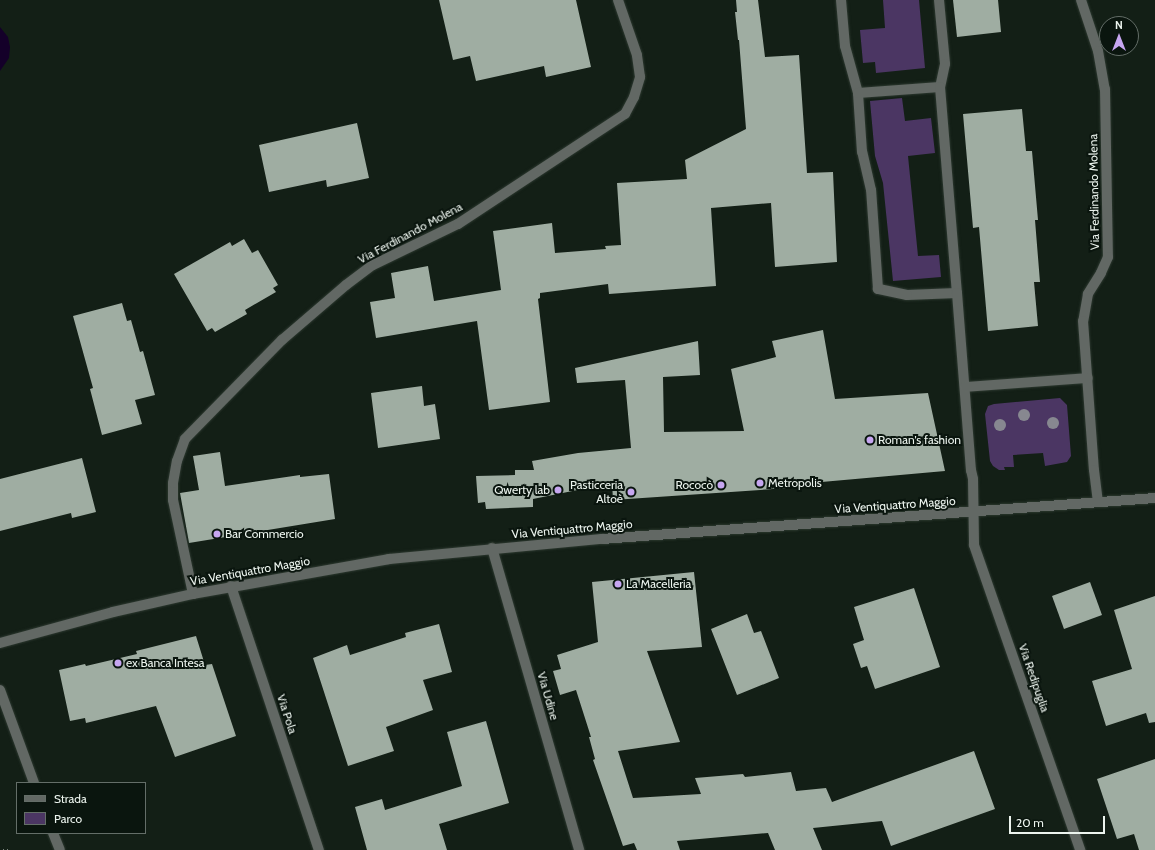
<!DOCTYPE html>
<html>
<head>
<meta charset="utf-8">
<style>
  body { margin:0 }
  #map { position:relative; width:1155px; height:850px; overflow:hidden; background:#131f16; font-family:Cabin,sans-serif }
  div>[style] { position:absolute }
  .green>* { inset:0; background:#4b3663 }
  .water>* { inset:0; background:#140029 }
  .building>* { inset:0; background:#9fada2 }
  .path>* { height:2.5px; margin-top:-1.25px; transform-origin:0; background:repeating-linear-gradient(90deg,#7b857d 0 1px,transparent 0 4px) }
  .roads { filter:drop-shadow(0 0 1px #2d3930) drop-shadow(0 0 1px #2d3930) }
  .minor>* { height:10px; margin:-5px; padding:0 5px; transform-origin:5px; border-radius:5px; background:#626864 }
  .trees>* { width:12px; height:12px; margin:-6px; border-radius:50%; background:#878890 }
  .dots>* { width:11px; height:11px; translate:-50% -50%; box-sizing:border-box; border:2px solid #0a150e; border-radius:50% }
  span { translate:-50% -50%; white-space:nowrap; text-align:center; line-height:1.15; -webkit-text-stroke:4px #0a150e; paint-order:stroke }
  .street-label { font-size:12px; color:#ecf4ee }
  .poi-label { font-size:12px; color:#ecf4ee }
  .left { translate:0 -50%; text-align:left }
  .right { translate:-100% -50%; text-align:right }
  .legend { position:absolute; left:16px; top:782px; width:130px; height:52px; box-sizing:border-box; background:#0a150e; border:1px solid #646e68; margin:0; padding:5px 7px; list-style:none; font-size:12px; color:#ecf4ee }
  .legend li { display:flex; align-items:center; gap:8px; height:20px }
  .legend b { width:20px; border:1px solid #646e68 }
  .north { position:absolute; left:1099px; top:16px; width:40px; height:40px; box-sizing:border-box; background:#0a150e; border:1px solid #646e68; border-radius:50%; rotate:0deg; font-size:11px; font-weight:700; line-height:16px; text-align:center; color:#ecf4ee }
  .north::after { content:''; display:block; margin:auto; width:14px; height:18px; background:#c6a6f0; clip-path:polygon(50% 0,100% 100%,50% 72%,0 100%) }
  .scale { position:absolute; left:1009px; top:816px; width:96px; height:18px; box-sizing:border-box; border:2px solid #ecf4ee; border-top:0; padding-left:5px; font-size:12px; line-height:14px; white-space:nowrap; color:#ecf4ee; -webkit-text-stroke:3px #0a150e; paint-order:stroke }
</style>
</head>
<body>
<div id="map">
  <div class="green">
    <i style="clip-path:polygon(883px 0,919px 0,925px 68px,876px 73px,875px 62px,863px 63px,860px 30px,885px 28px)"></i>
    <i style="clip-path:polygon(902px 98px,905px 121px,931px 118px,935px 153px,908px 156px,918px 256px,939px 255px,941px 277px,893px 281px,883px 183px,875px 156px,870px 101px)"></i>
    <i style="clip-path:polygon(1060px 398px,1067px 405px,1071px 456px,1067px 462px,1045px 466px,1043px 453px,1013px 455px,1014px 467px,1004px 467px,1005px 470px,999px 470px,993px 466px,990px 461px,985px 414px,988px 406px,994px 404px)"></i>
  </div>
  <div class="water">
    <i style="clip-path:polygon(0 27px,8px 37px,10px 47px,9px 58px,0 71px)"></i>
  </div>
  <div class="building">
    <i style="clip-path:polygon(439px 0,576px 0,591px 67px,546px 77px,544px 66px,476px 81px,470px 56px,453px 60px)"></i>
    <i style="clip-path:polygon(736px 0,758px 0,765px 57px,799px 55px,807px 173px,833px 172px,837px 262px,775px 267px,771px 203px,711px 208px,716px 286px,609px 294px,608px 284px,540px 293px,540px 298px,538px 299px,550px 402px,489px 410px,477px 321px,376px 338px,370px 302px,395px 298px,391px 273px,428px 266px,434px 301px,501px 290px,493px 231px,552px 223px,555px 253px,606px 249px,605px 246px,621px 245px,617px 183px,687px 179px,685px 160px,746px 129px,739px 40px,738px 40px,735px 12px,737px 12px)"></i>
    <i style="clip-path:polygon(953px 0,998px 0,1001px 32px,957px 37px)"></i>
    <i style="clip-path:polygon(1022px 109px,1026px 151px,1032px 151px,1038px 220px,1035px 220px,1040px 282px,1034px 282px,1038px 326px,988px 331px,979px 227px,973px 228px,963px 114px)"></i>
    <i style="clip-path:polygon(357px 123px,369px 178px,327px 187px,326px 180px,269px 192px,259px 145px)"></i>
    <i style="clip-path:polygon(244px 239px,252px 253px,258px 250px,278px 285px,273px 288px,276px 292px,245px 310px,247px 314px,215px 332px,212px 328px,207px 331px,174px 274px,230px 242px,232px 246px)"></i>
    <i style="clip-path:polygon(122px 303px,127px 321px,131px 320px,140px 352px,143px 351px,155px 395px,135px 400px,142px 424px,102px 435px,90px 389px,93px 388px,73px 316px)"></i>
    <i style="clip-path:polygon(823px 330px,835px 399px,928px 393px,945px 471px,788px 485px,788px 488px,613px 500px,612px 483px,533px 499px,533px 507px,486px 509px,485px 502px,478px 503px,476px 476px,515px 475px,515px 470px,534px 470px,532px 461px,578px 453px,631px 448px,625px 380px,577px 383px,575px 368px,698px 341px,700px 375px,663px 377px,664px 432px,744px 431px,731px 369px,776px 357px,772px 341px)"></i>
    <i style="clip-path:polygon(422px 386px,424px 406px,435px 404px,440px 439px,378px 448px,371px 393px)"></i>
    <i style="clip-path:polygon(220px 452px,225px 486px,300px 475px,300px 477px,329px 474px,335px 519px,189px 543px,180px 493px,199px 490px,193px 456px)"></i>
    <i style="clip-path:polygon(82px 458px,96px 512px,72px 518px,71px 513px,0 531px,0 479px)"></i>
    <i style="clip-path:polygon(694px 572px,702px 647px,647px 651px,680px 742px,618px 751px,633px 798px,701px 794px,695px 778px,743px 774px,745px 777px,791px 772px,796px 791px,826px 788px,832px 802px,974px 751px,995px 809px,891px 846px,882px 821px,813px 828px,822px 850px,775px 850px,768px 833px,677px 841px,680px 850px,637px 850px,634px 843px,623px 846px,593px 760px,595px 759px,589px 737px,591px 737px,576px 690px,560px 695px,553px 671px,561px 669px,557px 655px,598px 642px,592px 582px)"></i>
    <i style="clip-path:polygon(1090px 582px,1102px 615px,1064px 629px,1052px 596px)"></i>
    <i style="clip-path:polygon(914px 588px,940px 667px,875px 689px,867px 666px,861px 668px,853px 644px,864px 640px,854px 607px)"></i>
    <i style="clip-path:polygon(1155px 596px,1155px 722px,1149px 723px,1146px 713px,1106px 726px,1092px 681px,1132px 669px,1114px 610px)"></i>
    <i style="clip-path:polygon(747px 614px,754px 633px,761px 631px,779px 678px,737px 695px,711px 629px)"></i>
    <i style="clip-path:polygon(439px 624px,452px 672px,423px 680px,433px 710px,386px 727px,394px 751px,348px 766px,313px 658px,347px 645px,350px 655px,406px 637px,405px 633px)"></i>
    <i style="clip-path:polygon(196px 636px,205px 665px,212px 664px,236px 736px,175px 757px,156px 706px,86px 723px,85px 718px,70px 721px,59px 670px,85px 664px,86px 666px,137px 654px,136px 651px)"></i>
    <i style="clip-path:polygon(486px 721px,509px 803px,439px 824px,447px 850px,367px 850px,355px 807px,382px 799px,385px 810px,462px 786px,447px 732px)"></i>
    <i style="clip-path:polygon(1155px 759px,1155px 850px,1139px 850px,1134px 834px,1117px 839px,1097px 779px)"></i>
  </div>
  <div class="path">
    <i style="left:3px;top:850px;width:7px"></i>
  </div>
  <div class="roads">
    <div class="minor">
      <i style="left:841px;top:0;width:46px;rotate:85deg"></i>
      <i style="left:845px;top:46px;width:49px;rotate:74.5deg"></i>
      <i style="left:939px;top:0;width:64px;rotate:84.6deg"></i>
      <i style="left:945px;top:64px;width:24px;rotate:102deg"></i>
      <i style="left:1081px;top:0;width:54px;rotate:71.6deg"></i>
      <i style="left:1098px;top:51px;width:39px;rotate:80deg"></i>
      <i style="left:1105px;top:89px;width:168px;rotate:89deg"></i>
      <i style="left:1108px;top:257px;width:17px;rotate:114deg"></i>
      <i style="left:1101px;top:273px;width:25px;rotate:122deg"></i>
      <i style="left:1088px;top:294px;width:27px;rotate:100deg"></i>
      <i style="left:1083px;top:321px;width:149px;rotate:85.8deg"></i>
      <i style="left:1094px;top:470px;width:32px;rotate:83deg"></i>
      <i style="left:957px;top:293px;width:50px;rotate:177.7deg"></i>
      <i style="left:907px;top:295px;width:30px;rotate:-168deg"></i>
      <i style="left:878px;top:289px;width:99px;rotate:-94deg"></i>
      <i style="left:871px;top:190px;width:39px;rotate:-103deg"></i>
      <i style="left:862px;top:152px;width:59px;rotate:-93.9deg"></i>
      <i style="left:858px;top:93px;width:82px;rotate:-4.2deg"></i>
      <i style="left:940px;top:87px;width:207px;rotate:85.3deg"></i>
      <i style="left:957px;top:293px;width:178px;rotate:85.5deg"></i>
      <i style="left:971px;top:470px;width:9px;rotate:77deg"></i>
      <i style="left:973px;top:479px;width:66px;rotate:89.1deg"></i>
      <i style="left:974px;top:545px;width:323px;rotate:70.8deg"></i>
      <i style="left:965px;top:387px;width:123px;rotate:-4.2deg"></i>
      <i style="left:492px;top:548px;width:314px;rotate:73.9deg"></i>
      <i style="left:231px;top:586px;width:278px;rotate:71.6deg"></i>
      <i style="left:193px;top:594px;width:96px;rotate:-102deg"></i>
      <i style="left:173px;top:500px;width:17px;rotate:-90deg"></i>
      <i style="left:173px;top:483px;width:22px;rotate:-80deg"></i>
      <i style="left:177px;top:461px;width:23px;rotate:-70deg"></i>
      <i style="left:185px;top:439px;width:139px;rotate:-45.6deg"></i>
      <i style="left:282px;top:340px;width:84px;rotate:-40.7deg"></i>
      <i style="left:346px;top:285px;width:34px;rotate:-37deg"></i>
      <i style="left:373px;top:265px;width:94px;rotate:-25.8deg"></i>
      <i style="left:458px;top:224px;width:200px;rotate:-33.4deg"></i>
      <i style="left:625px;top:114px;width:19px;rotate:-62deg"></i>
      <i style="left:634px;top:97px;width:21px;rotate:-73deg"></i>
      <i style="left:640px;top:77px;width:22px;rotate:-98deg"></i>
      <i style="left:637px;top:55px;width:58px;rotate:-109.1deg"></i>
      <i style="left:0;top:643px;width:117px;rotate:-15.3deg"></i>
      <i style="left:113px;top:612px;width:82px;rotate:-12.7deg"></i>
      <i style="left:193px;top:594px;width:199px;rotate:-10.1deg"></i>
      <i style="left:389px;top:559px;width:214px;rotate:-5.4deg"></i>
      <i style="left:602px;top:539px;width:555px;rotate:-4.24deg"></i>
      <i style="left:0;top:690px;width:99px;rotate:69.9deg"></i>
      <i style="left:53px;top:833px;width:18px;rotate:68deg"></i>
    </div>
  </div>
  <div class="trees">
    <i style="left:1024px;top:415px"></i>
    <i style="left:1053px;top:423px"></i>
    <i style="left:1000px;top:425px"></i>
  </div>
  <div class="dots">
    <i style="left:870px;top:440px;background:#c6a6f0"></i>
    <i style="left:760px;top:483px;background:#c6a6f0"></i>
    <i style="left:721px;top:485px;background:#c6a6f0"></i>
    <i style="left:558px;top:490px;background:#c6a6f0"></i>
    <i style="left:631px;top:492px;background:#c6a6f0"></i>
    <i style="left:217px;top:534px;background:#c6a6f0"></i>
    <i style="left:618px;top:584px;background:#c6a6f0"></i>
    <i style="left:118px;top:663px;background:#c6a6f0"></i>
  </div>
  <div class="street-label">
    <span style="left:1094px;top:192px;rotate:-91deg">Via Ferdinando Molena</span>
    <span style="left:410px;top:233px;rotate:-28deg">Via Ferdinando Molena</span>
    <span style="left:895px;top:505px;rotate:-4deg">Via Ventiquattro Maggio</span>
    <span style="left:572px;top:529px;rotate:-5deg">Via Ventiquattro Maggio</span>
    <span style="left:250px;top:571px;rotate:-10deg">Via Ventiquattro Maggio</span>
    <span style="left:1034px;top:678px;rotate:71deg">Via Redipuglia</span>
    <span style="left:548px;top:696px;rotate:74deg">Via Udine</span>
    <span style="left:287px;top:714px;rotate:72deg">Via Pola</span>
  </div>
  <div class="poi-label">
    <span class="left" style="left:878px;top:440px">Roman's fashion</span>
    <span class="left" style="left:768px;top:483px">Metropolis</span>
    <span class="right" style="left:623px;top:492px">Pasticceria<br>Altoè</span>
    <span class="right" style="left:713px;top:485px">Rococò</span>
    <span class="right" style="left:550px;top:490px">Qwerty lab</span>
    <span class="left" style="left:225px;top:534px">Bar Commercio</span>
    <span class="left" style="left:626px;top:584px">La Macelleria</span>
    <span class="left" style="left:126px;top:663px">ex Banca Intesa</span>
  </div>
  <ul class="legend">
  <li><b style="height:5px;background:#626864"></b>Strada</li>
  <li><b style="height:11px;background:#4b3663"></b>Parco</li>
  </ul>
  <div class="north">N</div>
  <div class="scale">20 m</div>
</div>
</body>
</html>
